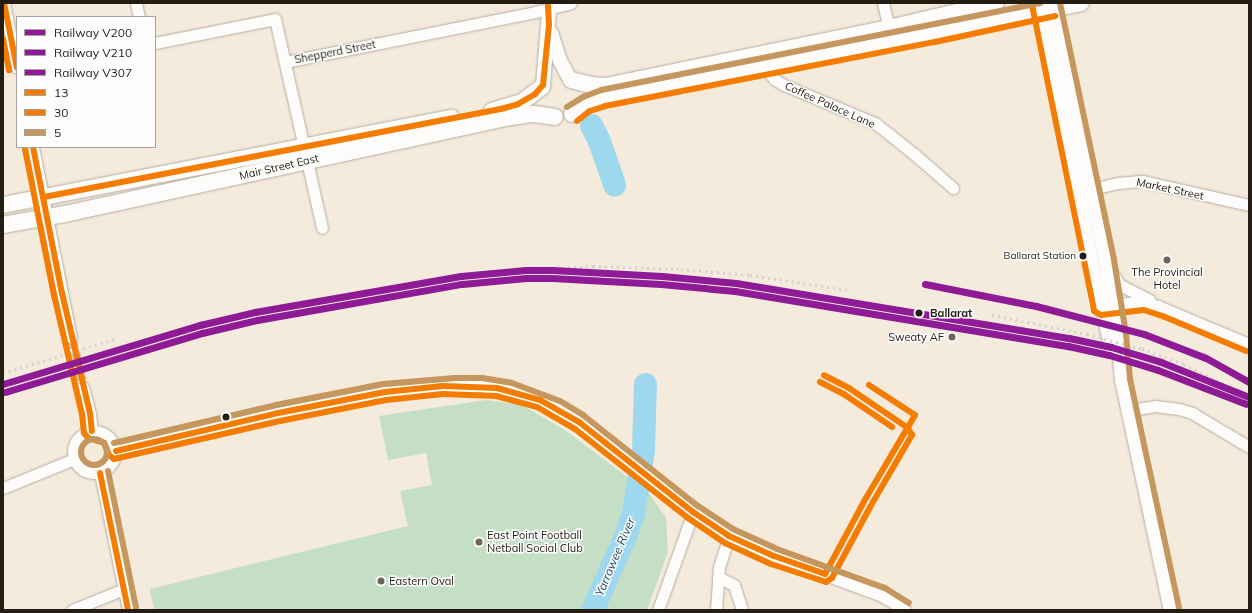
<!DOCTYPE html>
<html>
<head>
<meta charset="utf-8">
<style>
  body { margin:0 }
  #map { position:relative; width:1252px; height:613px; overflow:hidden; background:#f4ebdc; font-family:Mulish,sans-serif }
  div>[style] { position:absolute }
  .green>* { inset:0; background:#c4dfc6 }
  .river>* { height:23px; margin:-11.5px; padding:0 11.5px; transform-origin:11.5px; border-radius:11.5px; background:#9ed8ef }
  .minor-tunnel>* { height:11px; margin-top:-5.5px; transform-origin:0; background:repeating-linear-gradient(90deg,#cac2b4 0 11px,transparent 0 16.5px) }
  .roads { filter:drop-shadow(0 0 1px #b4ada2) drop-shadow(0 0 1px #b4ada2) }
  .minor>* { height:11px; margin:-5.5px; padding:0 5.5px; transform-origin:5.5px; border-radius:5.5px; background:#fdfcfa }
  .minor>.ring { margin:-5.5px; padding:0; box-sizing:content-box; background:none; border:11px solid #fdfcfa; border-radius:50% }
  .tertiary>* { height:14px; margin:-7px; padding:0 7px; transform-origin:7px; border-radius:7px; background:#fdfcfa }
  .secondary>* { height:16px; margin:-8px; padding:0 8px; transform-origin:8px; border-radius:8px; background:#fdfcfa }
  .rail>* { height:3px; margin-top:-1.5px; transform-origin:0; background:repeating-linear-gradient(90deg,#d5d2ce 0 2px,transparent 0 6px) }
  .bus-1>* { height:6px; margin:-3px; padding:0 3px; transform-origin:3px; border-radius:3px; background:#f47d01 }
  .bus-2>* { height:6px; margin:-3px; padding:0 3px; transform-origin:3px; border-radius:3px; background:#f47d01 }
  .bus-3>* { height:6px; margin:-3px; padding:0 3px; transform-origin:3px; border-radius:3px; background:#c5965d }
  .bus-3>.ring { margin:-3px; padding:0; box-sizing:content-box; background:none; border:6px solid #c5965d; border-radius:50% }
  .rail-1>* { height:7px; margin:-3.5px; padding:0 3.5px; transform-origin:3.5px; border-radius:3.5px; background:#8f1a95 }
  .rail-2>* { height:7px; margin:-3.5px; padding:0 3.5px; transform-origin:3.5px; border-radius:3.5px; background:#8f1a95 }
  .rail-3>* { height:7px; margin:-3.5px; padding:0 3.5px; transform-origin:3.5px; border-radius:3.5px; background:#8f1a95 }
  .dots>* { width:11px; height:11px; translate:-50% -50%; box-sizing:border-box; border:2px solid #fdfdfd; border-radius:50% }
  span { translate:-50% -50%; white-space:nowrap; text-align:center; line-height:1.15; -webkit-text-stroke:3px #fdfdfd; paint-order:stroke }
  .bus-label { font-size:10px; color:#231d13 }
  .right { translate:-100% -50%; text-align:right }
  .street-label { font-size:11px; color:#231d13 }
  .poi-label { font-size:11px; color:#231d13 }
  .left { translate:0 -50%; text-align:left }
  .stop-label { font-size:11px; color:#231d13; font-weight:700 }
  .water-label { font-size:12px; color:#184a5e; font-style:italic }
  .frame { position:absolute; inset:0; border:4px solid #231d13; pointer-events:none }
  .legend { position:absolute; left:16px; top:16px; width:140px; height:132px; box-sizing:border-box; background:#fdfdfd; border:1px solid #a6a39f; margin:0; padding:5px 7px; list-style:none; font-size:12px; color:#231d13 }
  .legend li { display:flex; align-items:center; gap:8px; height:20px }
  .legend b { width:20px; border:1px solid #a6a39f }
</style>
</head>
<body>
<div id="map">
  <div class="green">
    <i style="clip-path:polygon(486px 400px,522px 405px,565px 430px,630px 479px,647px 490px,666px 518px,668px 552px,647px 610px,154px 610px,150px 589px,408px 526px,400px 491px,432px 485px,426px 453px,388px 460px,379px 416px)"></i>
  </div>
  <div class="river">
    <i style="left:591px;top:125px;width:18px;rotate:63deg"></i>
    <i style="left:599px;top:141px;width:46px;rotate:70.8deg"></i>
    <i style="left:592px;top:610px;width:83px;rotate:-65.9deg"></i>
    <i style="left:626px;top:534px;width:22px;rotate:-72deg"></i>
    <i style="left:633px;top:513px;width:64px;rotate:-81deg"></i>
    <i style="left:643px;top:450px;width:66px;rotate:-88.3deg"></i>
  </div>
  <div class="minor-tunnel">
    <i style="left:71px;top:337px;width:51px;rotate:76.5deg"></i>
  </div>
  <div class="roads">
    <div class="minor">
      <i style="left:4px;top:3px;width:66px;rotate:78.7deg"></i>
      <i style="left:136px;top:3px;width:14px;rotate:78deg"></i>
      <i style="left:883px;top:3px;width:32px;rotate:77deg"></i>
      <i style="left:155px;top:43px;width:122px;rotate:-11.3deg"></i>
      <i style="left:275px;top:19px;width:214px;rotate:77.3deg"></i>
      <i style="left:285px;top:62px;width:255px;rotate:-11.3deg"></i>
      <i style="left:535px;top:12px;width:37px;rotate:-14deg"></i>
      <i style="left:764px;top:66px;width:16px;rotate:52deg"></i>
      <i style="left:774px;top:79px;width:12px;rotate:31deg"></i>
      <i style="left:784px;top:85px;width:99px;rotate:22.7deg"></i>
      <i style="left:875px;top:123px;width:50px;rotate:38.5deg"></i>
      <i style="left:914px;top:154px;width:52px;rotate:41.1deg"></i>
      <i style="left:33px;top:147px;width:194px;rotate:78.7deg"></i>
      <i style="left:1092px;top:189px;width:27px;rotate:-13deg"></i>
      <i style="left:1118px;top:183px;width:25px;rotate:-5deg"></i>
      <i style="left:1143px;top:181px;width:109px;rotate:12.8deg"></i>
      <i style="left:1109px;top:268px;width:20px;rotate:57deg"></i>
      <i style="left:1120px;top:285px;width:33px;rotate:27deg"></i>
      <i style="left:1113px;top:305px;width:21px;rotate:-8deg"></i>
      <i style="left:1134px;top:302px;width:11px"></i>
      <i style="left:1145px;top:302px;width:14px;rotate:17deg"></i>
      <i style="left:1158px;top:306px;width:99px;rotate:22.7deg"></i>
      <i style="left:83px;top:387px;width:27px;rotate:75deg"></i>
      <i style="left:90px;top:413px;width:18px;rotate:84deg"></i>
      <i style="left:1130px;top:410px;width:25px;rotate:-9deg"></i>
      <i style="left:1155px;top:406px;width:24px;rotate:7deg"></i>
      <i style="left:1179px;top:409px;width:14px;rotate:17deg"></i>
      <i style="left:1192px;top:413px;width:66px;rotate:30.8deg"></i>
      <i class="ring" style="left:73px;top:431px;width:31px;height:31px"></i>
      <i style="left:116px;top:451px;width:166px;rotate:-13.2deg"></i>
      <i style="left:278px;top:413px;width:109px;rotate:-11.1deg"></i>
      <i style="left:385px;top:392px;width:70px;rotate:-4.9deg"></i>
      <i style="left:455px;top:386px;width:26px"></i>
      <i style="left:481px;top:386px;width:30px;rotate:9deg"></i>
      <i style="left:511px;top:391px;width:48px;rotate:20.7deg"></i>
      <i style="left:556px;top:408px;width:27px;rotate:31deg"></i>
      <i style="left:579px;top:422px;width:145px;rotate:38.3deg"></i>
      <i style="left:693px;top:512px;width:43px;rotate:33.7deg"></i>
      <i style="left:729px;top:536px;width:49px;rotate:24deg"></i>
      <i style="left:774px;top:556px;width:115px;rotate:20.3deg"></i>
      <i style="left:882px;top:596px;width:27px;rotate:31deg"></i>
      <i style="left:100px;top:473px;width:140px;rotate:78.4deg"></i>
      <i style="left:3px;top:488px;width:77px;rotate:-22.2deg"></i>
      <i style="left:718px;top:577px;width:18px;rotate:27deg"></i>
      <i style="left:734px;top:585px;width:26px;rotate:72deg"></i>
      <i style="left:72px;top:610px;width:56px;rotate:-22deg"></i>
      <i style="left:658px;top:610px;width:104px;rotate:-70.3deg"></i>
      <i style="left:716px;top:610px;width:43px;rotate:-86deg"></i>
      <i style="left:719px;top:567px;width:33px;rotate:-72deg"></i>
    </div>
    <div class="tertiary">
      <i style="left:1040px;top:3px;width:266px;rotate:78.7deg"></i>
      <i style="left:1092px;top:264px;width:87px;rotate:76.8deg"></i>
      <i style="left:1052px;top:3px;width:264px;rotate:78.2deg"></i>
      <i style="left:1106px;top:261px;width:75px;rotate:80.8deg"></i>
      <i style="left:1118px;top:335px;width:45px;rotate:84.9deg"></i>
      <i style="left:1122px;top:380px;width:235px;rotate:78deg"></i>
      <i style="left:551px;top:33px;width:29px;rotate:72deg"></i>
      <i style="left:560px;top:61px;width:21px;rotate:61deg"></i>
      <i style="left:543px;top:85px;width:73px;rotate:-85.3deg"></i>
    </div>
    <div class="secondary">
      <i style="left:571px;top:80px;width:21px;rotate:14deg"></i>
      <i style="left:591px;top:85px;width:15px;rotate:4deg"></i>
      <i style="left:606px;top:86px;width:289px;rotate:-11.6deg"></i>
      <i style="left:889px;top:28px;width:110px;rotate:-13.2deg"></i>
      <i style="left:492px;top:111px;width:31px;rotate:-17deg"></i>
      <i style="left:522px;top:102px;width:25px;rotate:-37deg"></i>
      <i style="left:572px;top:114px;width:17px;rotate:-36deg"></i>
      <i style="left:586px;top:104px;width:18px;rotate:-19deg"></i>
      <i style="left:603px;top:98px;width:336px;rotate:-11deg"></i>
      <i style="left:933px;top:34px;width:151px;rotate:-11.8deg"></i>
      <i style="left:3px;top:205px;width:457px;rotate:-11deg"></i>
      <i style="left:3px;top:225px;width:63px;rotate:-10.1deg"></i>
      <i style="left:65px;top:214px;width:449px;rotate:-12.3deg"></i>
      <i style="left:504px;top:118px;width:30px;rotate:-8deg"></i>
      <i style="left:534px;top:114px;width:21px;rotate:8deg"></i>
    </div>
  </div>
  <div class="rail">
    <i style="left:526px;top:270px;width:67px;rotate:-3.4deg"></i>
    <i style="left:593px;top:266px;width:88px;rotate:2deg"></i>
    <i style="left:681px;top:269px;width:69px;rotate:5deg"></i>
    <i style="left:750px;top:275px;width:100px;rotate:8.6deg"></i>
    <i style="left:992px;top:315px;width:97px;rotate:11.3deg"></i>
    <i style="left:1087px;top:334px;width:57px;rotate:15.3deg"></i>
    <i style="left:1142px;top:349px;width:45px;rotate:19.7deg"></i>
    <i style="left:1184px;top:364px;width:71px;rotate:26.9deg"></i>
    <i style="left:3px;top:373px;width:120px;rotate:-16.9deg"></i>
  </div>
  <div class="bus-1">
    <i style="left:4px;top:3px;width:66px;rotate:78.7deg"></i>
    <i style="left:33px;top:147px;width:149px;rotate:78.8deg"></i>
    <i style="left:62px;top:293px;width:123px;rotate:76.9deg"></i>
    <i style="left:90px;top:413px;width:18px;rotate:84deg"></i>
    <i style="left:44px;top:197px;width:465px;rotate:-10.9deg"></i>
    <i style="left:501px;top:109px;width:18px;rotate:-16deg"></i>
    <i style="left:518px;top:104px;width:20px;rotate:-30deg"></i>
    <i style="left:535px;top:94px;width:12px;rotate:-48deg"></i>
    <i style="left:543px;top:85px;width:60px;rotate:-84.3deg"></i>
    <i style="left:549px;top:25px;width:22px;rotate:-93deg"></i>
    <i style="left:820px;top:382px;width:28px;rotate:27deg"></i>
    <i style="left:845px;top:395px;width:57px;rotate:34.2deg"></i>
    <i style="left:116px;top:451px;width:166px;rotate:-13.2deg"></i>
    <i style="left:278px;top:413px;width:109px;rotate:-11.1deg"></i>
    <i style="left:385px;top:392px;width:58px;rotate:-5.9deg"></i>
    <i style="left:443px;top:386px;width:54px;rotate:2.1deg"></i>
    <i style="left:497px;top:388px;width:45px;rotate:15.6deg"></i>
    <i style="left:540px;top:400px;width:45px;rotate:29.4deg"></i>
    <i style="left:579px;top:422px;width:145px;rotate:38.3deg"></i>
    <i style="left:693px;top:512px;width:43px;rotate:33.7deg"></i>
    <i style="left:729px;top:536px;width:49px;rotate:24deg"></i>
    <i style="left:774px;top:556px;width:54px;rotate:19.4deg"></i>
    <i style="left:100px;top:473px;width:140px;rotate:78.4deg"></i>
    <i style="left:825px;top:574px;width:86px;rotate:-61.7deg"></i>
    <i style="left:866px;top:498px;width:96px;rotate:-59.4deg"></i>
    <i style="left:915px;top:415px;width:55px;rotate:-146.9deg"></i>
  </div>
  <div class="bus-2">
    <i style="left:1032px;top:5px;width:312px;rotate:78.5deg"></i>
    <i style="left:1094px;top:311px;width:8px;rotate:30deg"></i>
    <i style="left:1101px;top:315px;width:43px;rotate:-6.6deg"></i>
    <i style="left:1144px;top:310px;width:22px;rotate:18deg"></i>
    <i style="left:1165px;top:317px;width:88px;rotate:22.8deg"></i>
    <i style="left:3px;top:39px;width:32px;rotate:79deg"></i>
    <i style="left:577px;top:121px;width:16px;rotate:-38deg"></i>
    <i style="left:590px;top:111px;width:16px;rotate:-18deg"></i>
    <i style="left:605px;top:106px;width:336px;rotate:-11deg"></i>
    <i style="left:935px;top:42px;width:123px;rotate:-12.2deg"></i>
    <i style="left:25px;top:149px;width:149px;rotate:78.8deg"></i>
    <i style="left:54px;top:295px;width:122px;rotate:76.8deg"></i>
    <i style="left:82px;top:414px;width:19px;rotate:84deg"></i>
    <i style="left:84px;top:433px;width:6px;rotate:51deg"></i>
    <i style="left:88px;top:438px;width:17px;rotate:17deg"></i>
    <i style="left:104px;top:443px;width:13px;rotate:67deg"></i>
    <i style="left:109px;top:455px;width:6px;rotate:39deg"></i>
    <i style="left:114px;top:459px;width:170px;rotate:-12.9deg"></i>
    <i style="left:280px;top:421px;width:108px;rotate:-11.2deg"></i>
    <i style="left:386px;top:400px;width:57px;rotate:-6deg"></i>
    <i style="left:443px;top:394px;width:53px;rotate:2.2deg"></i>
    <i style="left:496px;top:396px;width:42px;rotate:15deg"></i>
    <i style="left:537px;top:407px;width:44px;rotate:30.1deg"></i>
    <i style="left:575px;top:429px;width:144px;rotate:38.2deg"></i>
    <i style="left:688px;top:518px;width:45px;rotate:34deg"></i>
    <i style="left:725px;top:543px;width:51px;rotate:24.5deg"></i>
    <i style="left:771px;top:564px;width:58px;rotate:18.1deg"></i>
    <i style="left:826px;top:582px;width:7px;rotate:-34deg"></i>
    <i style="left:832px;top:578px;width:86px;rotate:-61.7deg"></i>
    <i style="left:873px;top:502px;width:78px;rotate:-59.8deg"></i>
    <i style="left:912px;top:435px;width:8px;rotate:-120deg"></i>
    <i style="left:908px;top:428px;width:71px;rotate:-145.9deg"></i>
    <i style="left:849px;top:388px;width:28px;rotate:-153deg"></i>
  </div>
  <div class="bus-3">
    <i style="left:1060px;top:3px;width:263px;rotate:78.1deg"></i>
    <i style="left:1114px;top:260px;width:75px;rotate:80.8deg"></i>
    <i style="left:1126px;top:334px;width:45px;rotate:84.9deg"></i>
    <i style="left:1130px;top:379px;width:234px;rotate:77.9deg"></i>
    <i style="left:567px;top:107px;width:19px;rotate:-32deg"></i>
    <i style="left:583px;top:97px;width:19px;rotate:-21deg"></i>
    <i style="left:601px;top:90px;width:448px;rotate:-11.2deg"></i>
    <i class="ring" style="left:81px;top:439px;width:20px;height:20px"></i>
    <i style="left:114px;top:443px;width:166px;rotate:-13.2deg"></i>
    <i style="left:276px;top:405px;width:109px;rotate:-11.1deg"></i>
    <i style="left:383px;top:384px;width:72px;rotate:-4.8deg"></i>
    <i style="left:455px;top:378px;width:27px"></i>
    <i style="left:482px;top:378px;width:30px;rotate:9deg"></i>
    <i style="left:512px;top:383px;width:51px;rotate:20.6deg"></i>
    <i style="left:560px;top:401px;width:27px;rotate:31deg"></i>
    <i style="left:583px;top:415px;width:147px;rotate:38.4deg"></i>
    <i style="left:698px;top:506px;width:42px;rotate:33.3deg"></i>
    <i style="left:733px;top:529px;width:48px;rotate:24.4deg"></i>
    <i style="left:777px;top:549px;width:115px;rotate:19.9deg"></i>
    <i style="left:885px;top:588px;width:28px;rotate:32deg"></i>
    <i style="left:108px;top:471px;width:140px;rotate:78.4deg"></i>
  </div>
  <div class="rail-1">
    <i style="left:3px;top:384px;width:206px;rotate:-16.7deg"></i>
    <i style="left:200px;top:325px;width:57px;rotate:-13.3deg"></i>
    <i style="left:255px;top:312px;width:209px;rotate:-9.9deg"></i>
    <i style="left:461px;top:276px;width:65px;rotate:-5.3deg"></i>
    <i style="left:526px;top:270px;width:26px"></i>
    <i style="left:552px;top:270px;width:110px;rotate:3.1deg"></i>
    <i style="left:662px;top:276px;width:74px;rotate:5.4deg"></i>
    <i style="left:736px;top:283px;width:338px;rotate:9.4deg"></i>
    <i style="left:1069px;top:338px;width:43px;rotate:12.1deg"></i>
    <i style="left:1111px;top:347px;width:52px;rotate:16.7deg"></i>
    <i style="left:1161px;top:362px;width:95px;rotate:21.7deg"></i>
  </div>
  <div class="rail-2">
    <i style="left:5px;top:392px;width:206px;rotate:-16.7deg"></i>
    <i style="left:202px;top:333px;width:57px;rotate:-13.3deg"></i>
    <i style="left:257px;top:320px;width:208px;rotate:-10deg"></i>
    <i style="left:462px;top:284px;width:64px;rotate:-5.4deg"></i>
    <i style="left:526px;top:278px;width:26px"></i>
    <i style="left:552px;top:278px;width:109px;rotate:3.2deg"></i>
    <i style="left:661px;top:284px;width:74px;rotate:5.4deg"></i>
    <i style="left:735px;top:291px;width:338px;rotate:9.4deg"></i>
    <i style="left:1068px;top:346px;width:42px;rotate:12.4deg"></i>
    <i style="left:1109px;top:355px;width:51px;rotate:17deg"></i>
    <i style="left:1158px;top:370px;width:94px;rotate:21.1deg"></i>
  </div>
  <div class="rail-3">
    <i style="left:925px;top:284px;width:113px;rotate:11.2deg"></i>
    <i style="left:1036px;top:306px;width:112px;rotate:14.5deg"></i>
    <i style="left:1144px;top:334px;width:66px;rotate:21.2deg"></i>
    <i style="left:1206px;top:358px;width:49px;rotate:29.2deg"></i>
  </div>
  <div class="dots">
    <i style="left:1083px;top:256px;background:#231d13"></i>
    <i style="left:1167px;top:260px;background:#6c6559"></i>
    <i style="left:919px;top:313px;background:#231d13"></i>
    <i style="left:952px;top:337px;background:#6c6559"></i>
    <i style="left:226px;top:417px;background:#231d13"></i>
    <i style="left:479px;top:542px;background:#6c6559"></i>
    <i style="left:381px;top:581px;background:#6c6559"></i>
  </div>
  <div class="bus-label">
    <span class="right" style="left:1076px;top:256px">Ballarat Station</span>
  </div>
  <div class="street-label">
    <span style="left:335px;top:52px;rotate:-11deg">Shepperd Street</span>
    <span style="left:830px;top:105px;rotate:24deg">Coffee Palace Lane</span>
    <span style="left:279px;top:167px;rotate:-13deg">Mair Street East</span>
    <span style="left:1170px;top:189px;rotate:12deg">Market Street</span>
  </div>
  <div class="poi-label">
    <span style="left:1167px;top:279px">The Provincial<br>Hotel</span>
    <span class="right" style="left:944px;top:337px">Sweaty AF</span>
    <span class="left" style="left:487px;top:542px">East Point Football<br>Netball Social Club</span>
    <span class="left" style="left:389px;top:581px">Eastern Oval</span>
  </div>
  <div class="stop-label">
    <span class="left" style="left:930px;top:313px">Ballarat</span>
  </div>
  <div class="water-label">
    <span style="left:615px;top:557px;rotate:-67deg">Yarrowee River</span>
  </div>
  <div class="frame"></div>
  <ul class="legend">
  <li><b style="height:5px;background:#8f1a95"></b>Railway V200</li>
  <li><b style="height:5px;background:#8f1a95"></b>Railway V210</li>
  <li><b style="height:5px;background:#8f1a95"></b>Railway V307</li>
  <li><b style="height:5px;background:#f47d01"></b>13</li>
  <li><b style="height:5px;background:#f47d01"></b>30</li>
  <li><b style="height:5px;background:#c5965d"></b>5</li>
  </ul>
</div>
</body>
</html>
